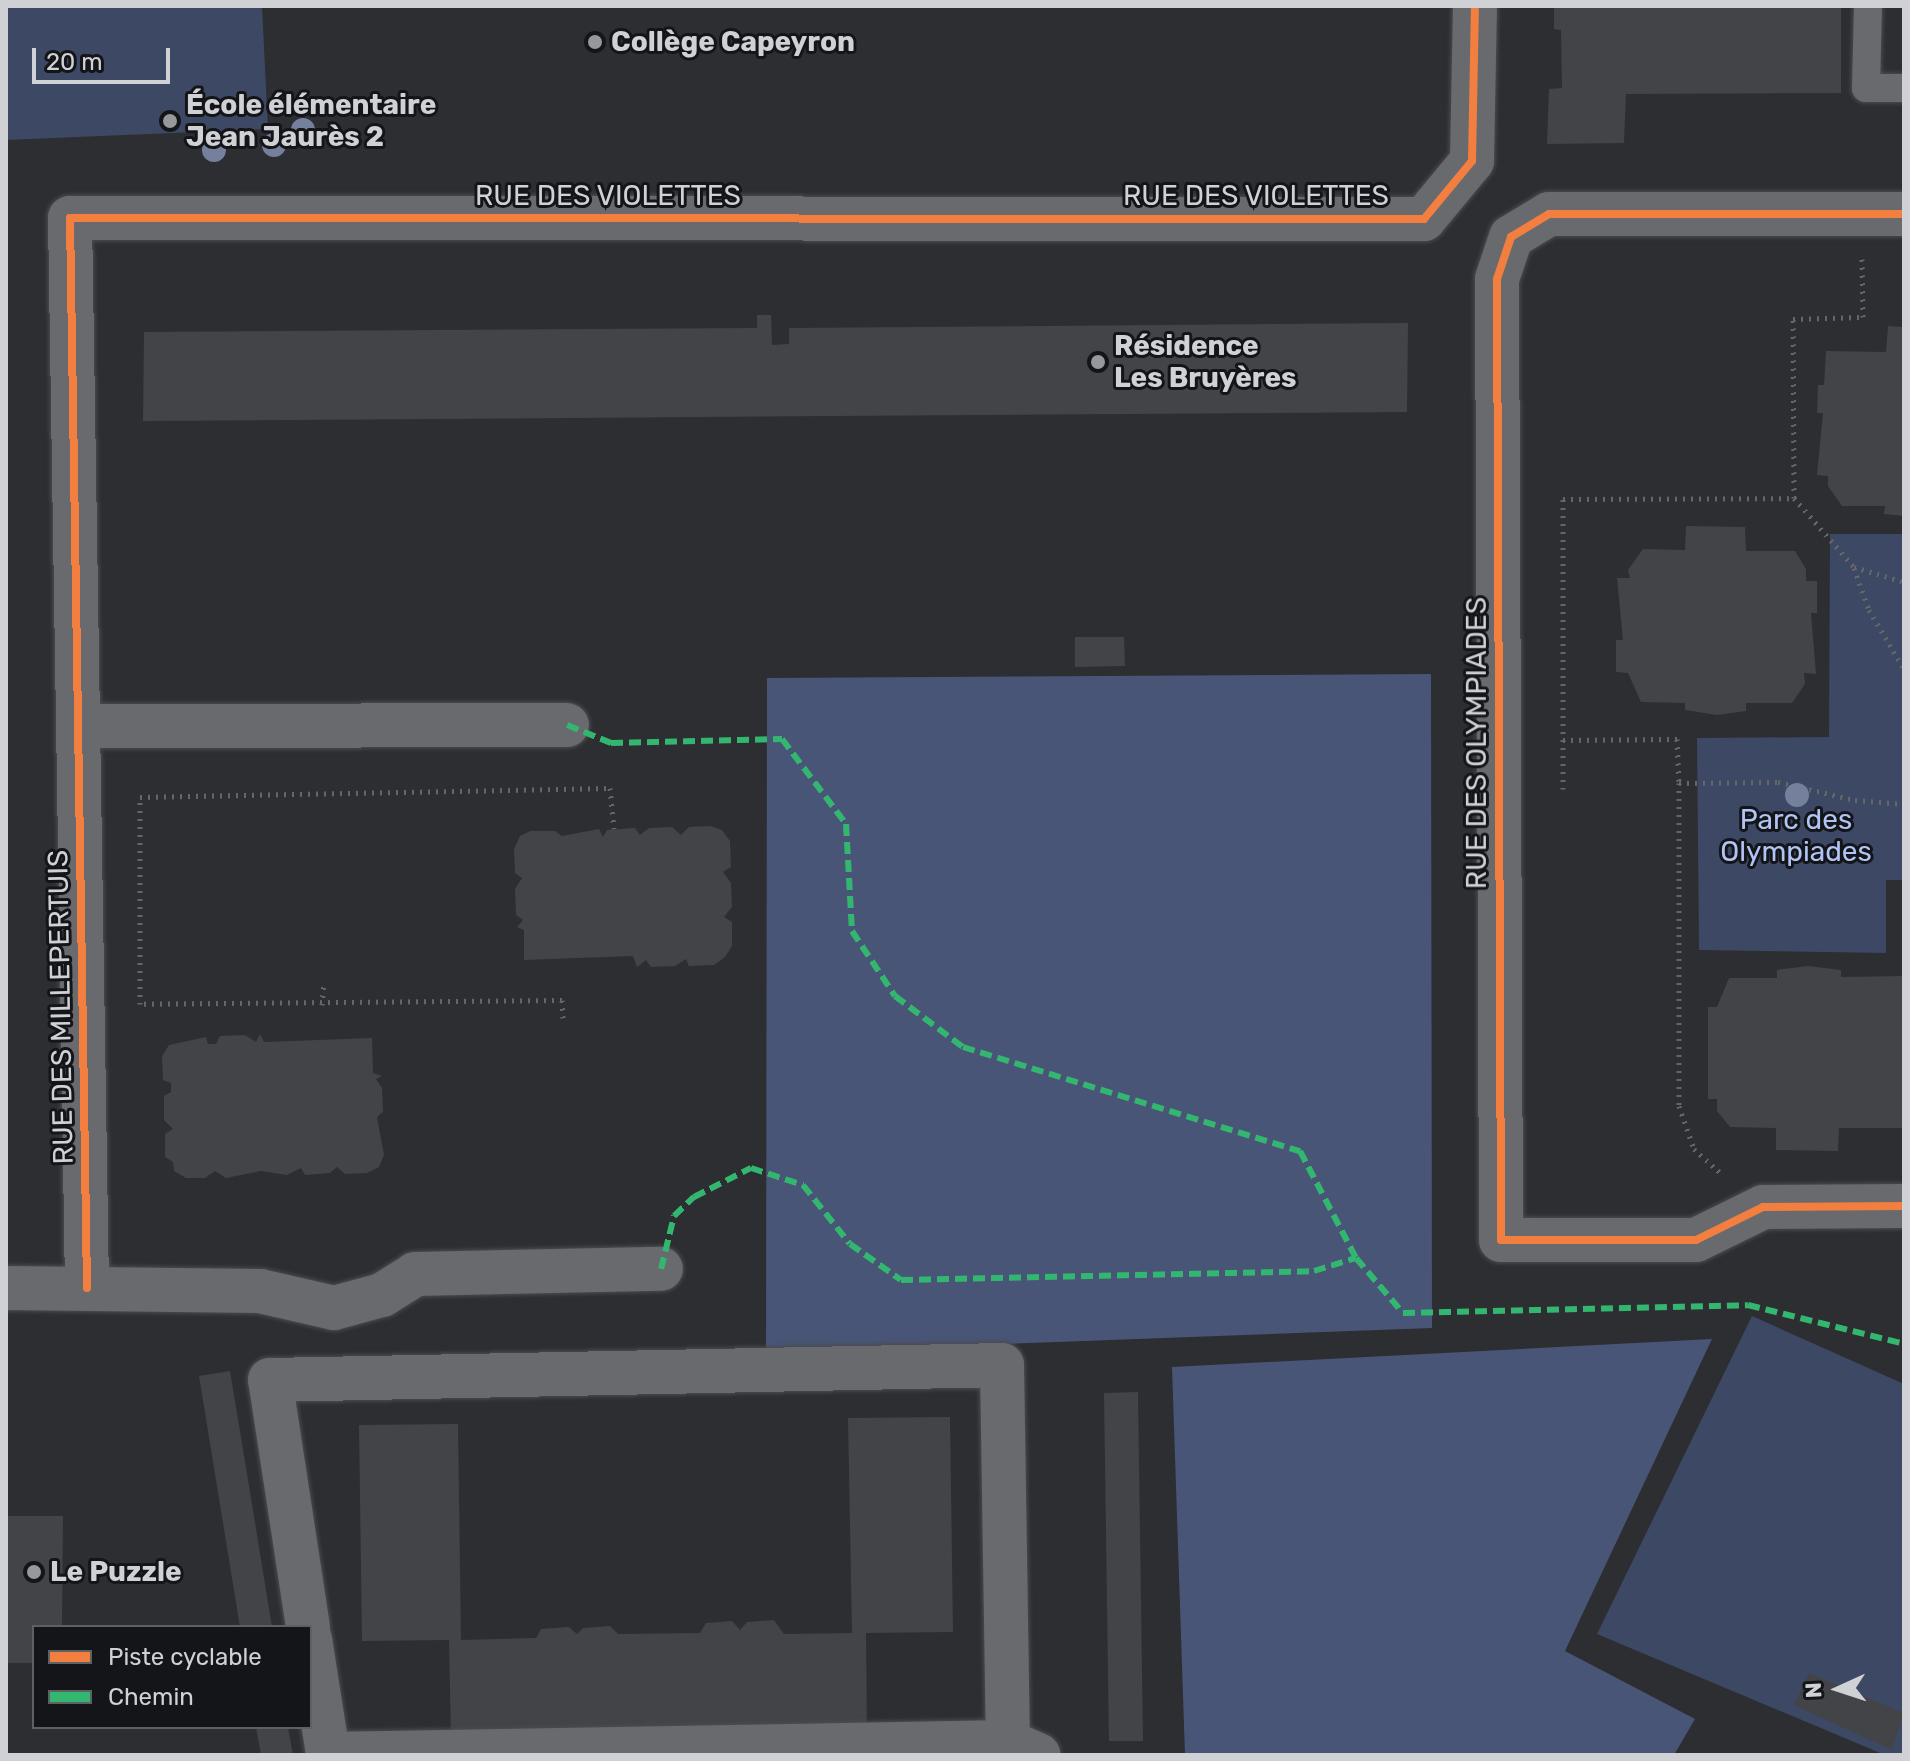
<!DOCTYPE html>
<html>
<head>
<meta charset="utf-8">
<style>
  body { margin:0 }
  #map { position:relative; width:1910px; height:1761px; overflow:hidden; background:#2c2e31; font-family:Rubik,sans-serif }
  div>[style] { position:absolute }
  .green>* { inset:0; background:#3d4864 }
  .forest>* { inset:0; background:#495576 }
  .building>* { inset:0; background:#434447 }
  .path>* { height:5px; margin-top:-2.5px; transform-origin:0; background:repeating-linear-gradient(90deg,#656668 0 2px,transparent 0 8px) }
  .roads { filter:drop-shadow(0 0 2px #4a4b4e) drop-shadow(0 0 2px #4a4b4e) }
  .lane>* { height:28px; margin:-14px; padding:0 14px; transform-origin:14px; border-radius:14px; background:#696a6d }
  .street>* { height:44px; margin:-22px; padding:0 22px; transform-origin:22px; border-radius:22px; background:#696a6d }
  .quiet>* { height:6px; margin-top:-3px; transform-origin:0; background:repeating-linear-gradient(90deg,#33b770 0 12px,transparent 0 18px) }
  .cycleway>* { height:8px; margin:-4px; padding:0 4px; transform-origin:4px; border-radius:4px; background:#f27e40 }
  .trees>* { width:24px; height:24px; margin:-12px; border-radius:50%; background:#75809d }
  .dots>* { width:22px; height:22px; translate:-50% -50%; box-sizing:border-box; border:4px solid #141518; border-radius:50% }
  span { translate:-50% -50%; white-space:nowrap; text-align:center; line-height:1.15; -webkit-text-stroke:6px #141518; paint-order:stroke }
  .poi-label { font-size:28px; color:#cfd1d5; font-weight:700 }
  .left { translate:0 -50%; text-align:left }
  .street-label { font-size:28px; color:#cfd1d5 }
  .park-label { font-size:28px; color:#b1c4f6 }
  .frame { position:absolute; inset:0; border:8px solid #cfd1d5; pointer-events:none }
  .legend { position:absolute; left:32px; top:1625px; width:280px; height:104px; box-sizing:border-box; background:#141518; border:2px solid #5f6064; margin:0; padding:10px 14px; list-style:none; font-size:24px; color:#cfd1d5 }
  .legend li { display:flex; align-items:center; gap:16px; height:40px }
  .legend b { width:40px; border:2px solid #5f6064 }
  .north { position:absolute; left:1798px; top:1649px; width:80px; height:80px; -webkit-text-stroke:6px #141518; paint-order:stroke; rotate:267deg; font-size:22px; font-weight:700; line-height:32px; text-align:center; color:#cfd1d5 }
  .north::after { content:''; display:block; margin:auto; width:28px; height:36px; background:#cfd1d5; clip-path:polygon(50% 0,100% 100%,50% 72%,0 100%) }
  .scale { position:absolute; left:32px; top:48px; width:138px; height:36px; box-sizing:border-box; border:4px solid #cfd1d5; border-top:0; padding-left:10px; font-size:24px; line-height:28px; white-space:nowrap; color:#cfd1d5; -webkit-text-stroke:6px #141518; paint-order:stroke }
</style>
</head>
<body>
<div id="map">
  <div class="green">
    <i style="clip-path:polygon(262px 6px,268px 129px,6px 140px,6px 7px)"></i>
    <i style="clip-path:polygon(1830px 534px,1904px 534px,1904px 880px,1886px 880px,1886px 953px,1699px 950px,1697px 738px,1829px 737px)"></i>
    <i style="clip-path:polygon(1752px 1316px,1904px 1384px,1904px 1755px,1885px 1755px,1597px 1634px)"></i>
  </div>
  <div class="forest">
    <i style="clip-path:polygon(1431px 674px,1432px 1328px,766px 1353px,767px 678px)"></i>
    <i style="clip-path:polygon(1712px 1339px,1565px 1651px,1695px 1719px,1674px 1755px,1185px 1755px,1172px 1367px)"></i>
  </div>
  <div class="building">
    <i style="clip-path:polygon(1554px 6px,1841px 6px,1841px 93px,1626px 94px,1624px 143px,1547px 144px,1549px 89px,1562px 88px,1561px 30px,1554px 29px)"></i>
    <i style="clip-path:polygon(757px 315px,771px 315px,772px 345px,789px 344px,789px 328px,1408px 323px,1407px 412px,143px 421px,144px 332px,757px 328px)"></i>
    <i style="clip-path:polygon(1888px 326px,1904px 327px,1904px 516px,1884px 514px,1885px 506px,1842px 506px,1828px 486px,1828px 476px,1817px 475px,1823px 413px,1817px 413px,1818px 385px,1824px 385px,1826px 351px,1886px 352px)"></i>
    <i style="clip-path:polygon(1686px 526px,1745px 527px,1746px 551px,1795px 551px,1806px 569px,1806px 581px,1817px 581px,1817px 613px,1811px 613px,1816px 674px,1804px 673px,1805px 684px,1792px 703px,1746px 703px,1746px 711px,1717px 715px,1685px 710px,1685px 703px,1641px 702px,1628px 673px,1616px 672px,1616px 640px,1623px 640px,1617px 578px,1630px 578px,1628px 570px,1643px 549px,1685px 550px)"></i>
    <i style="clip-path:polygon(1075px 637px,1124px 637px,1125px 666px,1075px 667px)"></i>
    <i style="clip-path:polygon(710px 826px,722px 830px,730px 841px,731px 867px,723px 872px,731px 883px,732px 907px,724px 917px,732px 922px,732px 946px,725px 957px,714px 965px,689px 966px,686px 959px,675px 966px,651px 967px,646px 960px,637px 967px,633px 956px,524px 960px,524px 930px,517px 927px,523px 920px,516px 915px,515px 889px,522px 878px,515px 873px,514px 849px,520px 836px,530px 831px,555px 831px,562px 836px,599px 829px,603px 837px,607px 830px,635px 828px,640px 835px,649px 828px,672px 827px,681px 835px,689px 827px)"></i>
    <i style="clip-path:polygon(1808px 966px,1841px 970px,1841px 977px,1904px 976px,1904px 1128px,1839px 1128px,1838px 1151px,1776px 1150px,1776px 1128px,1730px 1127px,1717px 1111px,1717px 1099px,1708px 1099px,1708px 1007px,1717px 1007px,1729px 978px,1777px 978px,1777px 970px)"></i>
    <i style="clip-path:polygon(260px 1034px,264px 1042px,372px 1038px,373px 1073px,382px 1076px,376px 1079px,382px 1088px,383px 1112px,377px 1117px,384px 1155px,379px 1167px,367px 1173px,345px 1174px,337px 1167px,330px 1173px,305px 1175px,301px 1168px,287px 1175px,261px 1171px,226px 1178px,215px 1171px,205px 1178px,186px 1178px,174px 1171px,173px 1162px,165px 1157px,165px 1134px,173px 1129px,164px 1120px,164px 1096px,171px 1092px,171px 1083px,163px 1080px,162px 1056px,169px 1045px,206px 1037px,208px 1044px,216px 1044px,220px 1036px,245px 1035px,256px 1042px)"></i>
    <i style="clip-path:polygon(230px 1371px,251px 1498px,272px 1627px,240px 1627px,199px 1376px)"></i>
    <i style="clip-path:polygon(1138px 1392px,1143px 1741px,1109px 1741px,1104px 1393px)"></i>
    <i style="clip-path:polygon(950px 1417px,953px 1632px,866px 1633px,867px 1733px,451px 1738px,449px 1640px,362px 1641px,359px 1425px,458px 1424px,461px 1640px,536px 1638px,541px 1629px,569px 1627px,577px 1634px,583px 1628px,610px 1626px,618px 1634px,700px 1633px,706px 1623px,732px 1621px,740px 1630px,747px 1622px,774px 1620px,784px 1634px,852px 1633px,848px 1418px)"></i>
    <i style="clip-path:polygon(6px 1516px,63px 1516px,62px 1627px,34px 1627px,34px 1663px,6px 1663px)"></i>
    <i style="clip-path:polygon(1809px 1673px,1904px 1713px,1892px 1750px,1794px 1705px)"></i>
    <i style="clip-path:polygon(256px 1727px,288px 1727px,293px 1755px,261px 1755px)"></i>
  </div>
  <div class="path">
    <i style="left:1794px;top:498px;width:91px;rotate:49deg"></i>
    <i style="left:1854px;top:567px;width:52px;rotate:16.7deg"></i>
    <i style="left:1854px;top:568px;width:45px;rotate:70.3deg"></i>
    <i style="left:1869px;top:610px;width:69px;rotate:59.3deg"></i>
    <i style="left:1563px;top:740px;width:114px;rotate:-0.5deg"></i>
    <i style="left:1677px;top:739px;width:44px;rotate:87.4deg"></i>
    <i style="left:1679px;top:783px;width:99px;rotate:-0.6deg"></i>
    <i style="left:1778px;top:782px;width:79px;rotate:13.2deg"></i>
    <i style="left:1855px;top:800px;width:49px;rotate:4.7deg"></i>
    <i style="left:1679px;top:783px;width:323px;rotate:90deg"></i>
    <i style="left:1679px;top:1106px;width:46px;rotate:70.8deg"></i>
    <i style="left:1694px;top:1149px;width:39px;rotate:42deg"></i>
    <i style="left:1563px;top:789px;width:290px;rotate:-90deg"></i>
    <i style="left:1563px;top:499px;width:231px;rotate:-0.2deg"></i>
    <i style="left:1794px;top:498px;width:179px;rotate:-90.3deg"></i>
    <i style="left:1793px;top:319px;width:70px;rotate:-1.6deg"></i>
    <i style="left:1863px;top:317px;width:58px;rotate:-91deg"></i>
    <i style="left:322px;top:1005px;width:21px;rotate:-85deg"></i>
    <i style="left:563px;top:1018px;width:18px;rotate:-93deg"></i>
    <i style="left:562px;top:1000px;width:422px;rotate:179.5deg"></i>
    <i style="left:140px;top:1004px;width:207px;rotate:-90deg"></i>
    <i style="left:140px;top:797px;width:470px;rotate:-1.1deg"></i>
    <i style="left:610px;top:788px;width:41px;rotate:84.4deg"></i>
  </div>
  <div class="roads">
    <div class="lane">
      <i style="left:1868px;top:6px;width:82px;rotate:91.4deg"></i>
      <i style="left:1866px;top:88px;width:38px"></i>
    </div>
    <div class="street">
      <i style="left:1904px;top:214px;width:355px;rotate:180deg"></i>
      <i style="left:1549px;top:214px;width:44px;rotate:148.8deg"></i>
      <i style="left:1511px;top:237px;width:44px;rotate:108.4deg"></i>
      <i style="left:1497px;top:279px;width:961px;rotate:89.76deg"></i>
      <i style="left:1501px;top:1240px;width:195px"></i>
      <i style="left:1696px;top:1240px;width:75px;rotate:-26.2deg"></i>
      <i style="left:1763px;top:1207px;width:141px;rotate:-0.4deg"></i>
      <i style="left:78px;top:726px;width:489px;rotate:-0.1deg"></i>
      <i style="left:6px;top:1288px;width:254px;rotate:0.7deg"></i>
      <i style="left:260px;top:1291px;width:76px;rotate:12.9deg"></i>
      <i style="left:334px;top:1308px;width:50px;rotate:-15.2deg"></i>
      <i style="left:382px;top:1295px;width:39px;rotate:-32deg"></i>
      <i style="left:415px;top:1274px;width:246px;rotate:-1.2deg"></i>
      <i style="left:87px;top:1288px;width:1070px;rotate:-90.91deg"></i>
      <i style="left:70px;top:218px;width:1354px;rotate:0.04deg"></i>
      <i style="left:1424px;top:219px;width:75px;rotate:-50.4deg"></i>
      <i style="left:1472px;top:161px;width:155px;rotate:-88.9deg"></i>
      <i style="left:308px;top:1627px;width:250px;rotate:-98.7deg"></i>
      <i style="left:270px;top:1380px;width:732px;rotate:-1.17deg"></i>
      <i style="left:1002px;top:1365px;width:377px;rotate:89.1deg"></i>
      <i style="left:310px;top:1639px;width:116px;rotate:81.1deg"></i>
      <i style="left:328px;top:1754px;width:680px;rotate:-1.01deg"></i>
      <i style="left:1008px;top:1742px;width:33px;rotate:23deg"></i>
    </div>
  </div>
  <div class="quiet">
    <i style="left:567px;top:725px;width:48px;rotate:22.2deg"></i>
    <i style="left:611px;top:743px;width:171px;rotate:-1.3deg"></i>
    <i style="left:782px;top:739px;width:106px;rotate:53deg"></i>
    <i style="left:846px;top:824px;width:107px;rotate:86.8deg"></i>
    <i style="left:852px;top:931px;width:78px;rotate:56.5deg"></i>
    <i style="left:895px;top:996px;width:85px;rotate:36.9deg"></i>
    <i style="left:963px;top:1047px;width:353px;rotate:17.2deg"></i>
    <i style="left:1300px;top:1151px;width:121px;rotate:62.4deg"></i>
    <i style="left:1356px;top:1258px;width:72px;rotate:49.5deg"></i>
    <i style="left:1403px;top:1313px;width:345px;rotate:-1.3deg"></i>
    <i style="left:1748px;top:1305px;width:161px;rotate:14deg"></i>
    <i style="left:661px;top:1269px;width:55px;rotate:-76.2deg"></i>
    <i style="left:674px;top:1216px;width:28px;rotate:-44deg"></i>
    <i style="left:694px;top:1197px;width:64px;rotate:-27deg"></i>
    <i style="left:751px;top:1168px;width:55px;rotate:18.1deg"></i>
    <i style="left:803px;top:1185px;width:75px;rotate:51.5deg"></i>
    <i style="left:850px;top:1244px;width:62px;rotate:35.2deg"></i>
    <i style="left:901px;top:1280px;width:413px;rotate:-1.2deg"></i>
    <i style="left:1314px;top:1271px;width:44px;rotate:-17.2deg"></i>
  </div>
  <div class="cycleway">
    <i style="left:1904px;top:214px;width:355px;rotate:180deg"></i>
    <i style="left:1549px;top:214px;width:44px;rotate:148.8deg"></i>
    <i style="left:1511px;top:237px;width:44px;rotate:108.4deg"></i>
    <i style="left:1497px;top:279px;width:961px;rotate:89.76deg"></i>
    <i style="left:1501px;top:1240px;width:195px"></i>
    <i style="left:1696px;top:1240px;width:75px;rotate:-26.2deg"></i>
    <i style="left:1763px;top:1207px;width:141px;rotate:-0.4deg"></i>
    <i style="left:87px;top:1288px;width:1070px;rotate:-90.91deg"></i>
    <i style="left:70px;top:218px;width:1354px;rotate:0.04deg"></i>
    <i style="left:1424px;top:219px;width:75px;rotate:-50.4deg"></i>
    <i style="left:1472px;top:161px;width:155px;rotate:-88.9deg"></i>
  </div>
  <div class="trees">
    <i style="left:303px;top:130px"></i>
    <i style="left:274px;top:145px"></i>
    <i style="left:214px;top:150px"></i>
    <i style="left:1797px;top:795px"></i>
  </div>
  <div class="dots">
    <i style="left:595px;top:42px;background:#96989c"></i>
    <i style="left:170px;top:121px;background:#96989c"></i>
    <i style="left:1098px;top:362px;background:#96989c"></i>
    <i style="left:34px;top:1572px;background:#96989c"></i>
  </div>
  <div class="poi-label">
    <span class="left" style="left:611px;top:42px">Collège Capeyron</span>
    <span class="left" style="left:186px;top:121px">École élémentaire<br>Jean Jaurès 2</span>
    <span class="left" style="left:1114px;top:362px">Résidence<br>Les Bruyères</span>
    <span class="left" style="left:50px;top:1572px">Le Puzzle</span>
  </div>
  <div class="street-label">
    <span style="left:608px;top:196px">RUE DES VIOLETTES</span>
    <span style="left:1256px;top:196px">RUE DES VIOLETTES</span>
    <span style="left:1477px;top:743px;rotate:-90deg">RUE DES OLYMPIADES</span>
    <span style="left:61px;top:1007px;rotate:-91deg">RUE DES MILLEPERTUIS</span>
  </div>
  <div class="park-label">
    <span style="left:1796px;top:836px">Parc des<br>Olympiades</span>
  </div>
  <div class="frame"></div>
  <ul class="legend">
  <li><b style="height:10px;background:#f27e40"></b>Piste cyclable</li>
  <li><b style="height:10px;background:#33b770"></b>Chemin</li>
  </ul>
  <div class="north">N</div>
  <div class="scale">20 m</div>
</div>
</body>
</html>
